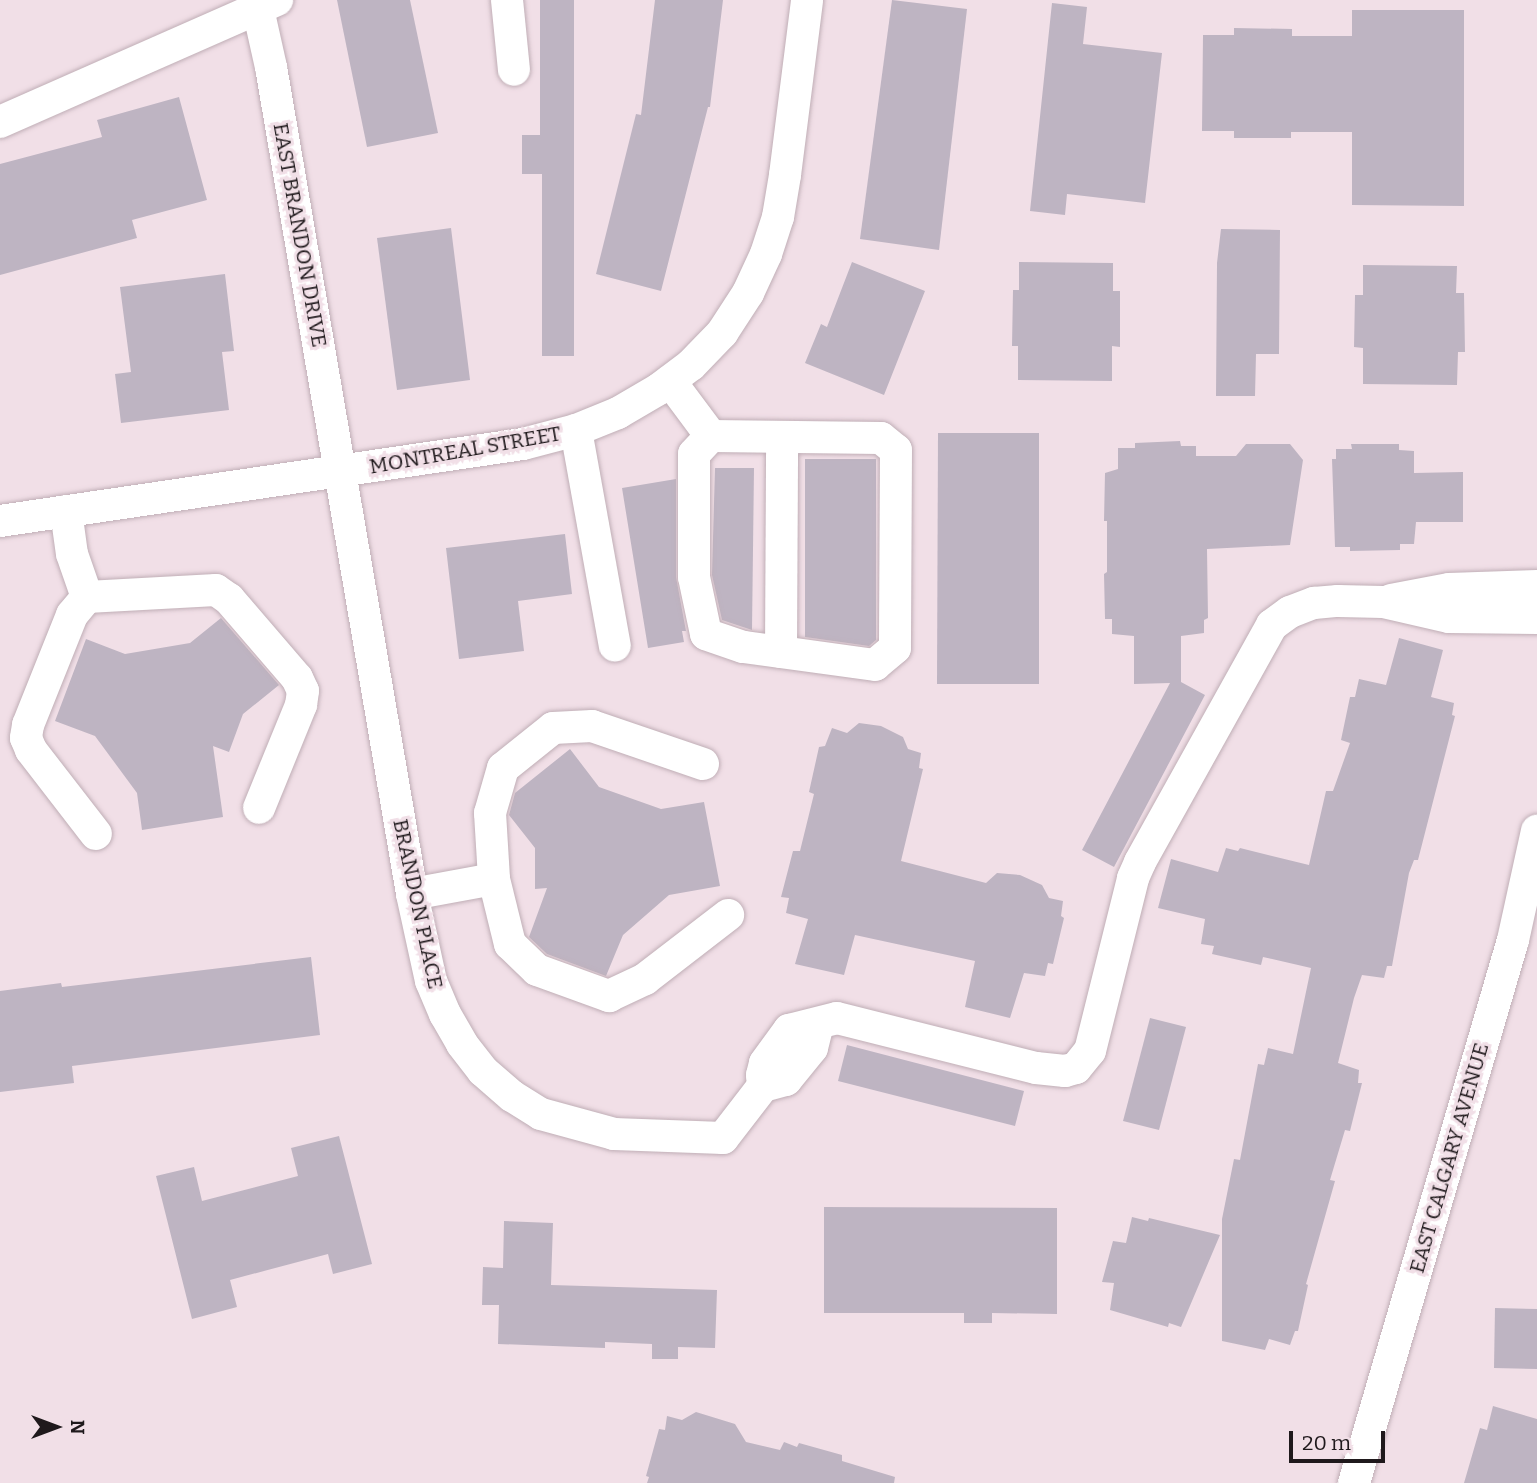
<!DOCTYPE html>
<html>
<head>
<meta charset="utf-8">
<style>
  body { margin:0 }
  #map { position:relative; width:1537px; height:1483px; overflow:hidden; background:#f1dfe7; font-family:Bitter,serif }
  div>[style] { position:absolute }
  .building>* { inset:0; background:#beb4c2 }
  .roads { filter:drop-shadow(0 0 2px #c0aeb6) drop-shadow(0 0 2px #c0aeb6) }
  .minor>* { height:32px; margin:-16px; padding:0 16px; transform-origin:16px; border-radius:16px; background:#fff }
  span { translate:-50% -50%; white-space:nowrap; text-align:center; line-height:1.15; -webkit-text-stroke:6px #f1dfe7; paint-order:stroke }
  .street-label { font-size:21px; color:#1f191c }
  .north { position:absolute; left:21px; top:1392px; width:70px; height:70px; -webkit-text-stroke:5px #f1dfe7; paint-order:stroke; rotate:90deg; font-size:19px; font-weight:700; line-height:28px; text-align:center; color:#1f191c }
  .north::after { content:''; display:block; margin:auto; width:24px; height:32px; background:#1f191c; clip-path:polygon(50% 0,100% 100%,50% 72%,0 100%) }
  .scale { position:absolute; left:1289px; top:1431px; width:96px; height:32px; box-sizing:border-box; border:4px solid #1f191c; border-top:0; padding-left:9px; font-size:21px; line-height:24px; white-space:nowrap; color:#1f191c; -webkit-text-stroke:5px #f1dfe7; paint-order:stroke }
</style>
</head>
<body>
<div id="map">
  <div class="building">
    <i style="clip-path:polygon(337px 0,410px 0,438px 133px,367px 147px)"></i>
    <i style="clip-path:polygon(540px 0,574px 0,574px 356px,542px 356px,542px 174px,522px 174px,522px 135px,540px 135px)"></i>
    <i style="clip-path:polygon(655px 0,723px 0,710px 107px,708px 107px,661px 291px,596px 274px,636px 114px,641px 115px)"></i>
    <i style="clip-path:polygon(892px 0,967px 9px,939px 250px,860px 239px)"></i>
    <i style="clip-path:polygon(1052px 3px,1087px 7px,1083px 44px,1162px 53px,1145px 203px,1067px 194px,1065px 215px,1030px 211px)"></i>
    <i style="clip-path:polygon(1352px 10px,1464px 10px,1464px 206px,1352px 205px,1352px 132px,1291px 132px,1291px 138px,1234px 138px,1234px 131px,1202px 131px,1203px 35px,1234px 35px,1234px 28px,1292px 29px,1292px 36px,1352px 36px)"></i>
    <i style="clip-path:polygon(179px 97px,207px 200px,132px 220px,137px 238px,0 275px,0 164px,102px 137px,97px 120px)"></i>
    <i style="clip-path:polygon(451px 228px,470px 380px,397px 390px,377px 238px)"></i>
    <i style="clip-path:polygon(1221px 229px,1280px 230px,1279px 354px,1256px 354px,1255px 396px,1216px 396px,1217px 263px)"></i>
    <i style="clip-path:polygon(852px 262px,925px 291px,884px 395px,805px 363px,821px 324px,827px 327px)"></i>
    <i style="clip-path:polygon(1019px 262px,1113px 263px,1113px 291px,1120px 291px,1120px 347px,1112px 346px,1112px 381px,1018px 380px,1018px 346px,1012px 346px,1013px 290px,1019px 290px)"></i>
    <i style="clip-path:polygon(1363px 265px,1457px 266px,1456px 293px,1464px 293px,1465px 352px,1458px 352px,1457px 385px,1363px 384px,1363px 348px,1354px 347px,1355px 295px,1363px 295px)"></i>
    <i style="clip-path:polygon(225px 274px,234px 351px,222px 352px,229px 410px,121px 423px,115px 374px,131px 372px,120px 287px)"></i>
    <i style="clip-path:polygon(938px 433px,1039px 433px,1039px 684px,937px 684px)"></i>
    <i style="clip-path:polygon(1180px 441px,1181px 446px,1196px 446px,1196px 456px,1236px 456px,1246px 444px,1290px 444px,1303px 460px,1290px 545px,1207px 549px,1208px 618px,1204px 620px,1204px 633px,1181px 636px,1181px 682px,1205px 695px,1114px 867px,1082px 850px,1170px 683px,1134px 684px,1134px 636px,1112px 634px,1112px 619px,1105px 619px,1104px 574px,1107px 572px,1107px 521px,1104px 521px,1105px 473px,1118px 469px,1118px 448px,1135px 448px,1135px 443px)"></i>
    <i style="clip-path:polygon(1351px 444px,1399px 444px,1399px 450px,1414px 451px,1414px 473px,1463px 472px,1463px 522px,1416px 522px,1414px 544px,1400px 544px,1400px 550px,1350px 551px,1350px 547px,1335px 547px,1332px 459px,1336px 459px,1336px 449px,1352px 449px)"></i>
    <i style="clip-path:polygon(805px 459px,876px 459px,876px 640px,869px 646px,805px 637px)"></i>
    <i style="clip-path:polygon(715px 468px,754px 468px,752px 630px,722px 620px,712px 575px)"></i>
    <i style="clip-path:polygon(676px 479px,676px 577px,686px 631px,682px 631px,684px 642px,648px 648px,622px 488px)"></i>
    <i style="clip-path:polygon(565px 534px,572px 594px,518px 601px,524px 651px,459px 659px,446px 548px)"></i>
    <i style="clip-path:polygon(221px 618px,279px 685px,243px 714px,229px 752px,213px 746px,223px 817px,142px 830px,137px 793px,95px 736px,55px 721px,86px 639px,125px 654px,190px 643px)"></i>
    <i style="clip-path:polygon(1399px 638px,1443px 650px,1431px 697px,1454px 703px,1452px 715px,1455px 716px,1418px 860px,1414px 860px,1409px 873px,1392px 966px,1387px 966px,1384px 978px,1362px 975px,1354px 998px,1338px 1063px,1359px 1070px,1358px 1083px,1362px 1083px,1350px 1131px,1345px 1130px,1330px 1180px,1335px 1181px,1306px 1284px,1308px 1285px,1298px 1331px,1295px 1331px,1290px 1345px,1269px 1339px,1265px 1350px,1222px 1341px,1222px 1219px,1234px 1159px,1240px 1160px,1258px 1064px,1264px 1065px,1268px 1048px,1293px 1054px,1311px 968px,1263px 957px,1261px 965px,1212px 954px,1214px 946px,1201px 944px,1205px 919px,1158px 908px,1171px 859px,1218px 872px,1226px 848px,1238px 851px,1240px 848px,1309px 865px,1326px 791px,1333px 791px,1350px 743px,1341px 740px,1350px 697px,1355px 697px,1359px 679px,1386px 685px)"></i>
    <i style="clip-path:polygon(859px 723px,881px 726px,903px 737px,908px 749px,921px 753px,919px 768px,923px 769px,901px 861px,986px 883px,997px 873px,1020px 875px,1042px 885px,1049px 898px,1063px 901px,1061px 916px,1064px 918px,1053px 964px,1048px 963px,1045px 976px,1024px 973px,1010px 1018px,965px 1007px,975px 961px,855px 935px,844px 975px,795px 964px,808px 919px,786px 913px,789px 898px,781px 897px,793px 851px,800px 851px,814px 794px,809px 792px,819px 747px,825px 746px,832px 728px,847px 733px)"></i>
    <i style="clip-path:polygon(570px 749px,599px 787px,661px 809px,704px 802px,720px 886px,669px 895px,623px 935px,606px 976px,547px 954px,529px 937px,547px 888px,535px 889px,535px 848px,509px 815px,515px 793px)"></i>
    <i style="clip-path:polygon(311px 957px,320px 1035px,72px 1066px,74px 1083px,0 1092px,0 991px,61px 983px,62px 987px)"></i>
    <i style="clip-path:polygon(1150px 1018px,1186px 1027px,1159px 1130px,1123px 1121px)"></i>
    <i style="clip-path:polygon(847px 1045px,1024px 1091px,1015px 1126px,838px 1081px)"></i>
    <i style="clip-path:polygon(339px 1136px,372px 1264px,333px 1274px,328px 1254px,230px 1280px,237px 1307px,192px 1319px,156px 1176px,194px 1167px,202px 1201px,298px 1176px,291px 1148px)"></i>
    <i style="clip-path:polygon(824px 1207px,1057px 1208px,1057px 1314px,992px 1313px,992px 1323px,964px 1323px,964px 1313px,824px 1313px)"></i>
    <i style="clip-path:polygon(1132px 1217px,1148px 1221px,1149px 1218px,1220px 1235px,1181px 1327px,1169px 1323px,1168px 1327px,1110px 1310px,1114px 1283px,1102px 1282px,1113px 1241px,1126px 1243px)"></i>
    <i style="clip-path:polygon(504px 1221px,553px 1223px,551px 1285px,717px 1290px,715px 1348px,678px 1347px,678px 1359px,652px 1359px,652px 1344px,605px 1342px,605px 1348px,498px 1344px,499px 1305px,482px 1305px,483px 1267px,503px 1268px)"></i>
    <i style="clip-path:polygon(1495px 1308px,1537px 1309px,1537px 1369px,1494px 1368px)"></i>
    <i style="clip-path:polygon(1493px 1406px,1537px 1419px,1537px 1483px,1464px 1483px,1480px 1428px,1487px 1430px)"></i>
    <i style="clip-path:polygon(696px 1412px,735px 1424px,746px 1442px,780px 1450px,784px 1442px,797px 1447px,799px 1443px,842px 1455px,842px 1461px,895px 1477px,894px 1483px,647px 1483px,649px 1477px,646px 1476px,659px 1429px,665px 1430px,667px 1416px,682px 1420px)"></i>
  </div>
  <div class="roads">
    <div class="minor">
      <i style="left:256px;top:0;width:69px;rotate:77.4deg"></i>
      <i style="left:271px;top:67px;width:839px;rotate:80.32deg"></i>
      <i style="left:412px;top:894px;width:89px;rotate:77.7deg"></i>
      <i style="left:431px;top:981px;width:36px;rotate:67deg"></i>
      <i style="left:445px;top:1014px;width:34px;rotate:60deg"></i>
      <i style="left:462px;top:1044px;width:34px;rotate:52deg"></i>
      <i style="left:483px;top:1071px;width:38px;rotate:41deg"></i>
      <i style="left:512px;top:1096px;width:34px;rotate:32deg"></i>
      <i style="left:541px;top:1114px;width:76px;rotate:15.3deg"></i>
      <i style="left:614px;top:1134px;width:109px;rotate:2.1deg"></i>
      <i style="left:723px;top:1138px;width:66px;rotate:-52.4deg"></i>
      <i style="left:763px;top:1086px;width:24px;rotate:-15deg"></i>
      <i style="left:786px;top:1080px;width:41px;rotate:-50.9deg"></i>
      <i style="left:812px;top:1048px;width:25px;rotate:-76deg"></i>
      <i style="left:507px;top:0;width:70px;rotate:84.3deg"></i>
      <i style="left:0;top:122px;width:303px;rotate:-23.8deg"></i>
      <i style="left:670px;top:381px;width:69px;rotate:53.3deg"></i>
      <i style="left:576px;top:430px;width:219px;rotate:79.8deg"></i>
      <i style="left:711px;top:436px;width:170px;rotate:0.7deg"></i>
      <i style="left:881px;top:438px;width:19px;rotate:39deg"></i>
      <i style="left:896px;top:450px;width:198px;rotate:90.3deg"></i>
      <i style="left:895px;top:648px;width:26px;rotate:140deg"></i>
      <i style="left:875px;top:665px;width:133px;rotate:-172.2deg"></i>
      <i style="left:743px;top:647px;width:39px;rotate:-161deg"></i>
      <i style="left:706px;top:634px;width:58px;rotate:-101.9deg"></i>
      <i style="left:694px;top:577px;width:123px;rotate:-90deg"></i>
      <i style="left:694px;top:454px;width:25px;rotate:-47deg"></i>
      <i style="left:66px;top:511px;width:43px;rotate:82.1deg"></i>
      <i style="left:72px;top:554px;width:46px;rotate:70.8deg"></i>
      <i style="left:87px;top:597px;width:23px;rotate:130deg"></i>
      <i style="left:72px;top:615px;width:118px;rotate:111.8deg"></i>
      <i style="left:28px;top:725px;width:13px;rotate:99deg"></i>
      <i style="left:26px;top:738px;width:13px;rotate:67deg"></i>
      <i style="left:31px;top:750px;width:106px;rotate:52.3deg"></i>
      <i style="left:0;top:521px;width:529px;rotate:-8.38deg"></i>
      <i style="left:523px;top:444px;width:55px;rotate:-14.8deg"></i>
      <i style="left:576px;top:430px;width:45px;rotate:-22deg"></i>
      <i style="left:618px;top:413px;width:48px;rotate:-30.3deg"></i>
      <i style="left:659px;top:389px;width:40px;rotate:-37deg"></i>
      <i style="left:691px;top:365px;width:45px;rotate:-45.9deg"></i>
      <i style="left:722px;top:333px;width:48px;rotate:-57deg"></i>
      <i style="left:748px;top:293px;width:43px;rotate:-65.2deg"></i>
      <i style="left:766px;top:254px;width:39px;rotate:-72deg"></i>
      <i style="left:778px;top:217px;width:43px;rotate:-80.5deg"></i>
      <i style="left:785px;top:175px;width:176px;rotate:-82.8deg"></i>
      <i style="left:87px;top:597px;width:129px;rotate:-3.1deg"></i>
      <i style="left:216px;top:590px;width:16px;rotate:35deg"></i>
      <i style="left:229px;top:599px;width:104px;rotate:49.3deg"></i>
      <i style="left:297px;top:678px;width:14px;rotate:65deg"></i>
      <i style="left:303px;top:691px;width:14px;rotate:98deg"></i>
      <i style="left:301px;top:705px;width:111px;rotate:112.2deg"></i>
      <i style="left:1391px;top:600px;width:59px;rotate:-10.7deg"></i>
      <i style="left:1449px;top:589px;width:88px;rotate:-2deg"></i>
      <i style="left:781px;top:652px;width:215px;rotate:-89.7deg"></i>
      <i style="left:703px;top:764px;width:117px;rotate:-161.1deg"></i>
      <i style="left:592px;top:726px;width:39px;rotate:177deg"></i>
      <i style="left:553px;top:728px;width:64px;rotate:141.3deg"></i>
      <i style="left:503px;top:768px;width:47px;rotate:106.1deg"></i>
      <i style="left:490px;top:813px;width:66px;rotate:86.5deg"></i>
      <i style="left:494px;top:879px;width:67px;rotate:76.2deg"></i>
      <i style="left:510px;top:944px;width:37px;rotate:44deg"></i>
      <i style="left:537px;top:970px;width:77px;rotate:19.9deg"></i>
      <i style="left:609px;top:996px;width:40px;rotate:-25deg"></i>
      <i style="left:645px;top:979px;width:105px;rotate:-37.6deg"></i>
      <i style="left:412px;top:894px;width:83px;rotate:-10.4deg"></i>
      <i style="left:763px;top:1086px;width:11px;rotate:-95deg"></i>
      <i style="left:762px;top:1075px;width:12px;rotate:-76deg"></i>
      <i style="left:765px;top:1063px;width:41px;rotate:-54deg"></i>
      <i style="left:789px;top:1030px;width:49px;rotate:-14deg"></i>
      <i style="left:837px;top:1018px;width:205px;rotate:14.1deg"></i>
      <i style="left:1036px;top:1068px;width:29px;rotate:6deg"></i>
      <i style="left:1065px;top:1071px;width:11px;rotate:-15deg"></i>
      <i style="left:1076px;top:1068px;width:22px;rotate:-51deg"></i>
      <i style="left:1090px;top:1051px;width:178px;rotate:-76deg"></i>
      <i style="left:1133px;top:878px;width:17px;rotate:-66deg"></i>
      <i style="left:1140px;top:862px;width:271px;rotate:-60.9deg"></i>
      <i style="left:1272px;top:625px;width:22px;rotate:-36deg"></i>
      <i style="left:1290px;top:612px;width:26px;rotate:-21deg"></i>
      <i style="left:1314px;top:603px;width:24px;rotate:-5deg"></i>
      <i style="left:1338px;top:601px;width:45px;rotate:1.3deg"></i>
      <i style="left:1383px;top:602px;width:68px;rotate:12.8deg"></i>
      <i style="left:1449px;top:617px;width:88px;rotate:0.7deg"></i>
      <i style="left:1354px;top:1483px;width:566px;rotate:-73.68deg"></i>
      <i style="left:1513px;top:940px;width:112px;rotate:-77.6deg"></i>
    </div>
  </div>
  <div class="street-label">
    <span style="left:300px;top:235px;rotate:80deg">EAST BRANDON DRIVE</span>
    <span style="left:465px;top:450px;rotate:-10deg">MONTREAL STREET</span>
    <span style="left:418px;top:904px;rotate:78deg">BRANDON PLACE</span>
    <span style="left:1449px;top:1158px;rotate:-74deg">EAST CALGARY AVENUE</span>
  </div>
  <div class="north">N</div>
  <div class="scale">20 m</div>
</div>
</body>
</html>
